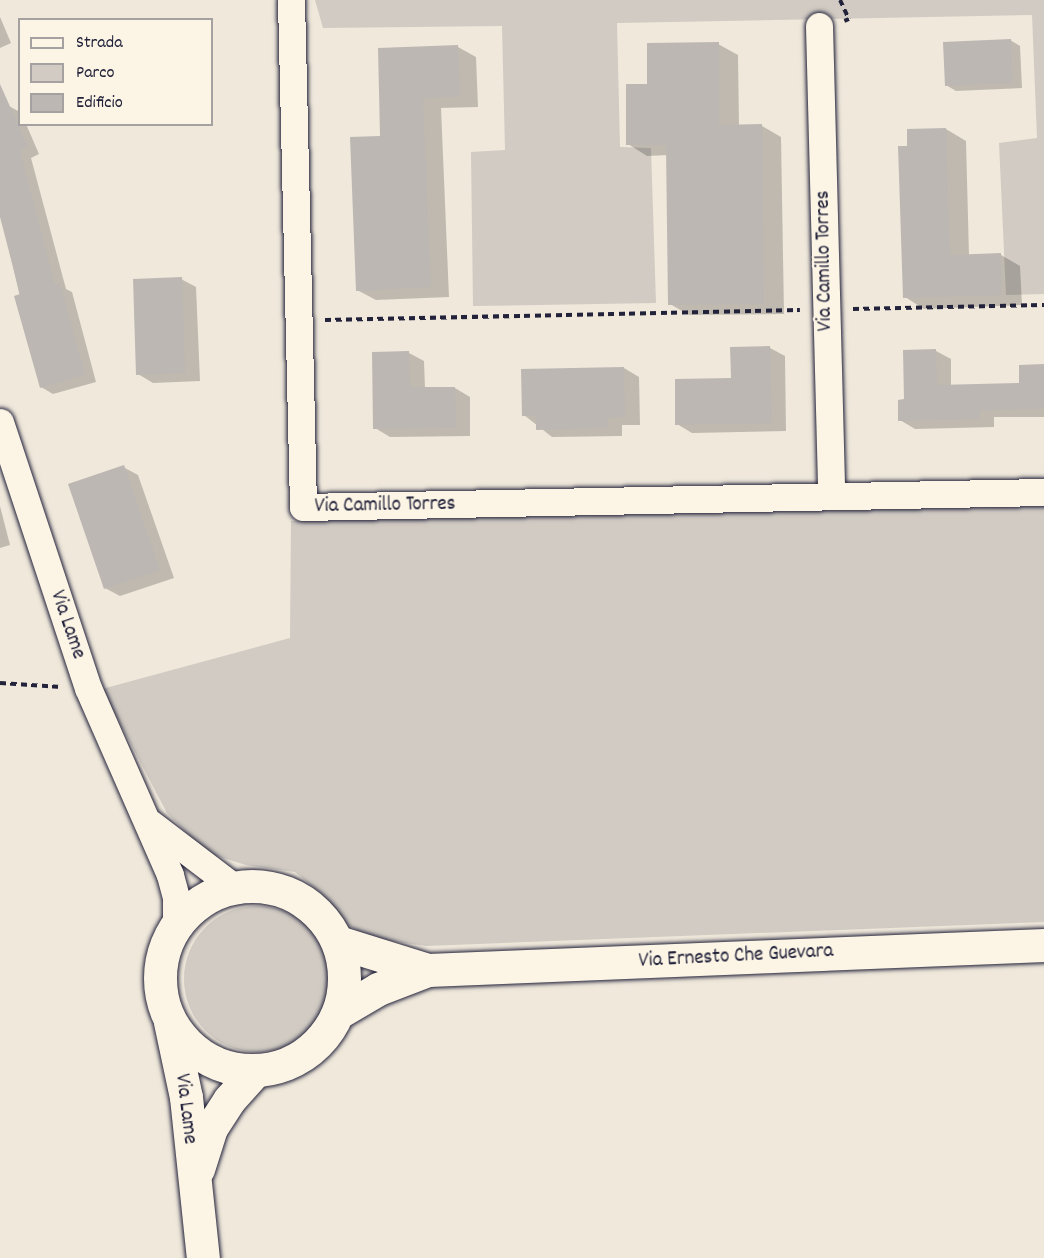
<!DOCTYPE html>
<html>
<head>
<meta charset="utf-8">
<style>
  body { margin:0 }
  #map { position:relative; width:1044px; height:1258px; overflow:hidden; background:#efe8db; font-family:Dekko,sans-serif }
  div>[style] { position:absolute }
  .green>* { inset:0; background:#d1cbc3 }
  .round { border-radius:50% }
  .shadow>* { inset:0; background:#0003 }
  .building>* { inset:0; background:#bcb7b3 }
  .path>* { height:4px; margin-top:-2px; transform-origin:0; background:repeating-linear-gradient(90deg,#22223b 0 6px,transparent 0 10.5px) }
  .roads { filter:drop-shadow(0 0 2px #22223b) drop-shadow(0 0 2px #22223b) }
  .street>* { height:27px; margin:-13.5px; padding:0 13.5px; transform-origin:13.5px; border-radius:13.5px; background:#fcf5e5 }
  .secondary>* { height:33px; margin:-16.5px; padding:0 16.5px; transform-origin:16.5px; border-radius:16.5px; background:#fcf5e5 }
  .secondary>.ring { margin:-16.5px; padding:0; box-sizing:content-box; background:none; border:33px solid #fcf5e5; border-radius:50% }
  span { translate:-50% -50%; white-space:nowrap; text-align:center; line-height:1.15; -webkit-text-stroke:4.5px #fcf5e5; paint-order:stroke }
  .street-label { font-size:21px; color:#22223b }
  .legend { position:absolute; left:18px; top:18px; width:195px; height:108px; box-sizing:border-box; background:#fcf5e5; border:2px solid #a5a1a1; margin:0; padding:8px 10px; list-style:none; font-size:18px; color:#22223b }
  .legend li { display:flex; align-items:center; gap:12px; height:30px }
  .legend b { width:30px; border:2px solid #a5a1a1 }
</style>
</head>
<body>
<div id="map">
  <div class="green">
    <i style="clip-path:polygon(315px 0,1044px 0,1044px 294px,1006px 295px,999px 143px,1037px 138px,1032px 15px,617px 23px,620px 147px,651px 148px,656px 303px,473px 306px,471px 152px,505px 150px,502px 26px,323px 28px)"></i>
    <i style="clip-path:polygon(1044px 506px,1044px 922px,426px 946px,372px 938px,344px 923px,325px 897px,295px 872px,246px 865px,207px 853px,167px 813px,102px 689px,290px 638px,291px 521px)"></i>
    <i class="round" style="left:184px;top:906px;width:146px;height:146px"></i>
  </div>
  <div class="shadow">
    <i style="clip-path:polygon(0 17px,11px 43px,0 48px)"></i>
    <i style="clip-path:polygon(1010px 40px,1020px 46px,1022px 88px,956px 91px,946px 85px)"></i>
    <i style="clip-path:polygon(718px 44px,738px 55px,739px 126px,762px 126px,781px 137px,784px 314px,689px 315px,670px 304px,668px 155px,647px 156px,628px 144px,649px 85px)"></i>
    <i style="clip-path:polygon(458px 47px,476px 57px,478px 107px,441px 108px,449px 297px,376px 300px,357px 290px,382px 137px)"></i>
    <i style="clip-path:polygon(9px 106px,20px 112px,20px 124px,26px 124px,39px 154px,31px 158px,66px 289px,72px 292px,96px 382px,53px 394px,41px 387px,0 211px,0 110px)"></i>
    <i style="clip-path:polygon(946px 129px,966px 141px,969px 256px,1001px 255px,1020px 266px,1022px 305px,924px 309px,905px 297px)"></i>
    <i style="clip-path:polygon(181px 279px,196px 287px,200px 381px,153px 383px,138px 374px)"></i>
    <i style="clip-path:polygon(732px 348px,770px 348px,785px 356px,786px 431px,692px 433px,677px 424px,732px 380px)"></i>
    <i style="clip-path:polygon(936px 351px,951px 359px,951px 386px,1021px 385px,1044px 366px,1044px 417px,994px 417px,994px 427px,915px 429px,900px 420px,906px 401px)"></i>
    <i style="clip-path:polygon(409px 353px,424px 361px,425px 389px,455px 388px,470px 397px,470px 436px,390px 437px,375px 428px)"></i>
    <i style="clip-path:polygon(624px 368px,639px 377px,640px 425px,622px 425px,622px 436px,552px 437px,524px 415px)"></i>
    <i style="clip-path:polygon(123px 467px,138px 475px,174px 578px,120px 596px,105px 588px)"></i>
    <i style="clip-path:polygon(0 506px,10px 545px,0 548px)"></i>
  </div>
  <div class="building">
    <i style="clip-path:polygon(1011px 39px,1013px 83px,945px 86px,943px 42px)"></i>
    <i style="clip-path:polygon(719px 42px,719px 125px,762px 124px,764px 304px,668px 305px,666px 145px,626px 145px,626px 84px,647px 84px,647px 43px)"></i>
    <i style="clip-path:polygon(458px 45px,460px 97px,423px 98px,431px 287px,356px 291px,350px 137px,380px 136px,378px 48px)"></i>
    <i style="clip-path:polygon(0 84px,28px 147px,20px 151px,55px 285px,60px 283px,85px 375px,40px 388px,14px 296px,20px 294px,0 217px)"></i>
    <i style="clip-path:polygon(946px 128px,950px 255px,1001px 253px,1002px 295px,903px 298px,898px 146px,907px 146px,907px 129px)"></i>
    <i style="clip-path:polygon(182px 277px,185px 373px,136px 375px,133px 279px)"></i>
    <i style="clip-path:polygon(770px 346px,772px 423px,675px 425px,675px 379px,731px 378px,730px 347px)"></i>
    <i style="clip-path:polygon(936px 349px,937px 385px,1019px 383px,1019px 365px,1044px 364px,1044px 409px,980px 410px,980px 419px,898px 421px,898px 400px,904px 399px,903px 350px)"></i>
    <i style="clip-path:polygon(409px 351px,410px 387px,455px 387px,456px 428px,373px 429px,372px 352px)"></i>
    <i style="clip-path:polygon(624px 367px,625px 417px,607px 418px,608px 428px,536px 430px,536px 416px,522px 416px,521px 369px)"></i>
    <i style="clip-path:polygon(124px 465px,160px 570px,104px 589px,68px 484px)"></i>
  </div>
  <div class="path">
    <i style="left:840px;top:0;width:21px;rotate:65deg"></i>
    <i style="left:849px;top:19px;width:5px;rotate:158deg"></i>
    <i style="left:853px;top:309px;width:191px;rotate:-1.2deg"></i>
    <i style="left:325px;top:320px;width:475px;rotate:-1.2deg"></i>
    <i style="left:0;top:683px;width:61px;rotate:3.8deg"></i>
  </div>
  <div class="roads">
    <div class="street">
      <i style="left:291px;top:0;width:507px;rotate:88.64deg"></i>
      <i style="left:303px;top:507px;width:741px;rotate:-1.16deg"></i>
      <i style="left:819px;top:26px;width:470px;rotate:88.5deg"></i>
      <i style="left:0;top:422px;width:280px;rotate:71.7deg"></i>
      <i style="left:88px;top:688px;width:204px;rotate:66.3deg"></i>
      <i style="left:170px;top:875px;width:23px;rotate:75deg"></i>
      <i style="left:176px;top:897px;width:29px;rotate:90deg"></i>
      <i style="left:150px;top:823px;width:106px;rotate:37.3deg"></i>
    </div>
    <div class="secondary">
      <i class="ring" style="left:160px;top:886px;width:151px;height:151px"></i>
      <i style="left:338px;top:942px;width:94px;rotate:17.3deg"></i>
      <i style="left:428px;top:970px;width:617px;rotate:-2.32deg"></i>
      <i style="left:339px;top:1012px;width:45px;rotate:-30.5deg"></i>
      <i style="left:378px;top:989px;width:53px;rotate:-20.8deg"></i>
      <i style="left:170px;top:1022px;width:77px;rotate:78deg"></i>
      <i style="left:186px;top:1097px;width:162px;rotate:84deg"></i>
      <i style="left:198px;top:1169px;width:43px;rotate:-72.4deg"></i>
      <i style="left:211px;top:1128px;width:33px;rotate:-57deg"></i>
      <i style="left:229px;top:1100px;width:40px;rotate:-48deg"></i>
    </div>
  </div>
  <div class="street-label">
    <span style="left:825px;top:261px;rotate:-91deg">Via Camillo Torres</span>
    <span style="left:385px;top:506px;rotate:-1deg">Via Camillo Torres</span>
    <span style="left:67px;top:625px;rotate:71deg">Via Lame</span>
    <span style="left:736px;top:957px;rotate:-3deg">Via Ernesto Che Guevara</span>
    <span style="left:185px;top:1109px;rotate:83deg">Via Lame</span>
  </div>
  <ul class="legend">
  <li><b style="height:8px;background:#fcf5e5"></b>Strada</li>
  <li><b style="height:16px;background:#d1cbc3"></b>Parco</li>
  <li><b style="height:16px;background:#bcb7b3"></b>Edificio</li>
  </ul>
</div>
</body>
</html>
